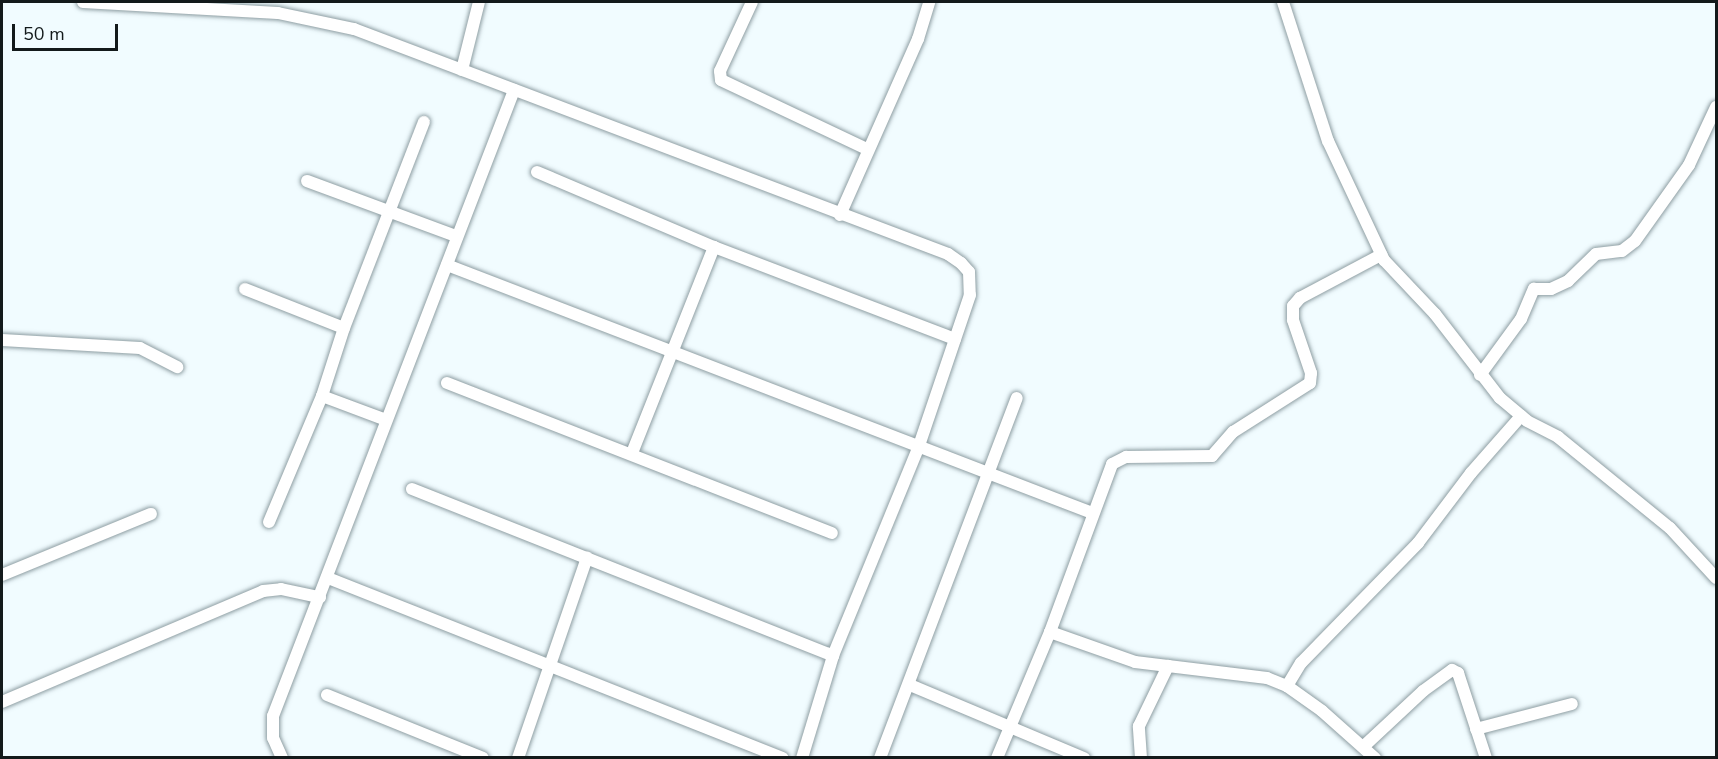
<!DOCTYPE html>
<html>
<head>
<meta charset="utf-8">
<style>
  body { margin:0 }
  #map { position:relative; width:1718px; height:759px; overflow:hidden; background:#f1fcff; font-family:"Nunito Sans",sans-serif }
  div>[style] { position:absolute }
  .roads { filter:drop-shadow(0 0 2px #8e9ea3) drop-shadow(0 0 2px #8e9ea3) }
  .street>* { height:12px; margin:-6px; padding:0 6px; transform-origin:6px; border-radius:6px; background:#fff }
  span { translate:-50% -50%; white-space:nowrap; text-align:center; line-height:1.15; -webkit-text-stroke:5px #f1fcff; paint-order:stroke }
  .frame { position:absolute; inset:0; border:3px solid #131a1b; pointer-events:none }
  .scale { position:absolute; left:12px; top:24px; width:106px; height:27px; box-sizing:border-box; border:3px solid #131a1b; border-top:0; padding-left:8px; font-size:18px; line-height:21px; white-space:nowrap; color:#131a1b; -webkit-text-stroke:4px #f1fcff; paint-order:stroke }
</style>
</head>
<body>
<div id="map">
  <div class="roads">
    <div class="street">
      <i style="left:83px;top:2px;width:195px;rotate:3.2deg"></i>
      <i style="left:278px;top:13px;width:78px;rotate:11.9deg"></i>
      <i style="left:354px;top:29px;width:635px;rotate:20.75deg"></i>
      <i style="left:948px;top:254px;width:16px;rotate:35deg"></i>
      <i style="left:961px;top:263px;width:12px;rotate:48deg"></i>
      <i style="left:969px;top:272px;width:23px;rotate:88deg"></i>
      <i style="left:970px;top:295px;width:159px;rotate:108.7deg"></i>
      <i style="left:919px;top:446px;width:227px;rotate:112.3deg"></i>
      <i style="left:833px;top:656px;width:107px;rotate:106.9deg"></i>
      <i style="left:752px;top:2px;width:76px;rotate:114.9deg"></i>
      <i style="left:720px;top:71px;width:9px;rotate:84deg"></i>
      <i style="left:721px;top:80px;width:161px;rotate:25.3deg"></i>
      <i style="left:1283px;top:2px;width:146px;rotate:72.1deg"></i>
      <i style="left:1328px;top:141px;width:132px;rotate:64.8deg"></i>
      <i style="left:1384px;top:260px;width:74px;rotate:46.6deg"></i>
      <i style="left:1435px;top:314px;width:106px;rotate:52.3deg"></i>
      <i style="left:1500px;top:398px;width:35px;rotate:40deg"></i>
      <i style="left:1527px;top:421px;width:35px;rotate:27deg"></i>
      <i style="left:1558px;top:437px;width:144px;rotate:39.1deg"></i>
      <i style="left:1670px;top:528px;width:68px;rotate:47.4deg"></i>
      <i style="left:462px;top:70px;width:70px;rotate:-76deg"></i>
      <i style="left:537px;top:172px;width:192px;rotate:23deg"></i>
      <i style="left:714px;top:247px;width:258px;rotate:20.9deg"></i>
      <i style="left:307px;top:181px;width:159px;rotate:20.3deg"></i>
      <i style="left:840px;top:215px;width:193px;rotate:-66.1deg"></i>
      <i style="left:918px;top:39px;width:39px;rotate:-73deg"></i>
      <i style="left:447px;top:265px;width:691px;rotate:21.03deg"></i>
      <i style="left:245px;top:289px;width:106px;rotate:21.5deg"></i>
      <i style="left:2px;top:340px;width:138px;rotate:3.3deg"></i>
      <i style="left:140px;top:348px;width:42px;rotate:27.2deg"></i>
      <i style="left:1480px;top:375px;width:69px;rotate:-53.8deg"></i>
      <i style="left:1521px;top:319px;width:33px;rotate:-67deg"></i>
      <i style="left:1534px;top:289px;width:17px"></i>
      <i style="left:1551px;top:289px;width:19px;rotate:-25deg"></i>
      <i style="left:1568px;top:281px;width:39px;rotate:-44deg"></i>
      <i style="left:1596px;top:254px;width:26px;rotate:-7deg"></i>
      <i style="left:1622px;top:251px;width:16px;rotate:-38deg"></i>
      <i style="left:1635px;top:241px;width:93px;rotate:-54.6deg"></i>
      <i style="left:1689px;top:165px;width:64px;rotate:-65deg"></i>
      <i style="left:447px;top:383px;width:413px;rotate:21.3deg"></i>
      <i style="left:322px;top:396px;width:66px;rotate:20.4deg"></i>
      <i style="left:632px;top:453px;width:222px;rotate:-68.3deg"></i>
      <i style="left:412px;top:489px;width:453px;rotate:21.6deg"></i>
      <i style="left:269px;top:522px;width:137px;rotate:-67.2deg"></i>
      <i style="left:322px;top:396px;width:71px;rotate:-72.1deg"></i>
      <i style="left:344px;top:328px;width:221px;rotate:-68.8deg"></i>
      <i style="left:2px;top:575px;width:161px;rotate:-22.3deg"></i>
      <i style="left:328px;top:578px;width:489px;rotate:21.6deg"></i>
      <i style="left:1050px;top:632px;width:90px;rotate:19.4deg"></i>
      <i style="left:1135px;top:662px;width:133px;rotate:6.9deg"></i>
      <i style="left:1267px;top:678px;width:22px;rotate:22deg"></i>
      <i style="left:1287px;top:686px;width:43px;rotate:35.5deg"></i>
      <i style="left:1322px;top:711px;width:71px;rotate:41.6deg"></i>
      <i style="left:910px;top:685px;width:189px;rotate:22.8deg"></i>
      <i style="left:1287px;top:686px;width:27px;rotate:-59deg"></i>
      <i style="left:1301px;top:663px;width:168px;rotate:-45.7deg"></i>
      <i style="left:1418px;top:543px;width:88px;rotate:-52.9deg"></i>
      <i style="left:1471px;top:473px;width:76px;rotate:-48.7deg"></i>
      <i style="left:327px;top:695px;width:168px;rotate:22deg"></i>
      <i style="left:2px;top:702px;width:284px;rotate:-23deg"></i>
      <i style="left:263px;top:591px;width:18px;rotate:-6deg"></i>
      <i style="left:281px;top:589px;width:40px;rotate:12deg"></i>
      <i style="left:1476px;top:729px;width:99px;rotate:-14.6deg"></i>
      <i style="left:1363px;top:747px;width:82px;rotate:-43deg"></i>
      <i style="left:1423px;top:691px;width:36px;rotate:-36deg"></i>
      <i style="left:1452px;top:670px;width:7px;rotate:27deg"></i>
      <i style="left:1458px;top:673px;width:89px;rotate:71.8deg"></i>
      <i style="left:282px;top:758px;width:22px;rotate:-114deg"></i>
      <i style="left:273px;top:738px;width:22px;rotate:-90deg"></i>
      <i style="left:273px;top:716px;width:671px;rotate:-68.94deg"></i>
      <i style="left:518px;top:758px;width:212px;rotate:-71deg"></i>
      <i style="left:880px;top:758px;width:385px;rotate:-69.2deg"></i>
      <i style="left:997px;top:758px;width:137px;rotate:-67.2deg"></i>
      <i style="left:1050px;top:632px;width:179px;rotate:-69.7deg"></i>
      <i style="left:1112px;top:464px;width:16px;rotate:-27deg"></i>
      <i style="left:1126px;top:457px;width:86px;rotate:-0.7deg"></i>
      <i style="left:1212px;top:456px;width:32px;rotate:-49deg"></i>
      <i style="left:1233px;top:432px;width:91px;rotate:-32.5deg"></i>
      <i style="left:1310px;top:383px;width:10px;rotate:-84deg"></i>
      <i style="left:1311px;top:373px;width:56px;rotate:-108.8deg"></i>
      <i style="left:1293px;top:320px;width:14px;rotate:-90deg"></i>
      <i style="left:1293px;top:306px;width:11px;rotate:-49deg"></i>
      <i style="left:1300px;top:298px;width:92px;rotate:-28deg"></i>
      <i style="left:1141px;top:758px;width:32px;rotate:-94deg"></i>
      <i style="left:1139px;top:726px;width:67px;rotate:-64.2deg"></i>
    </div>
  </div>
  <div class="frame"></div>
  <div class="scale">50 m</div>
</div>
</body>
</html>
